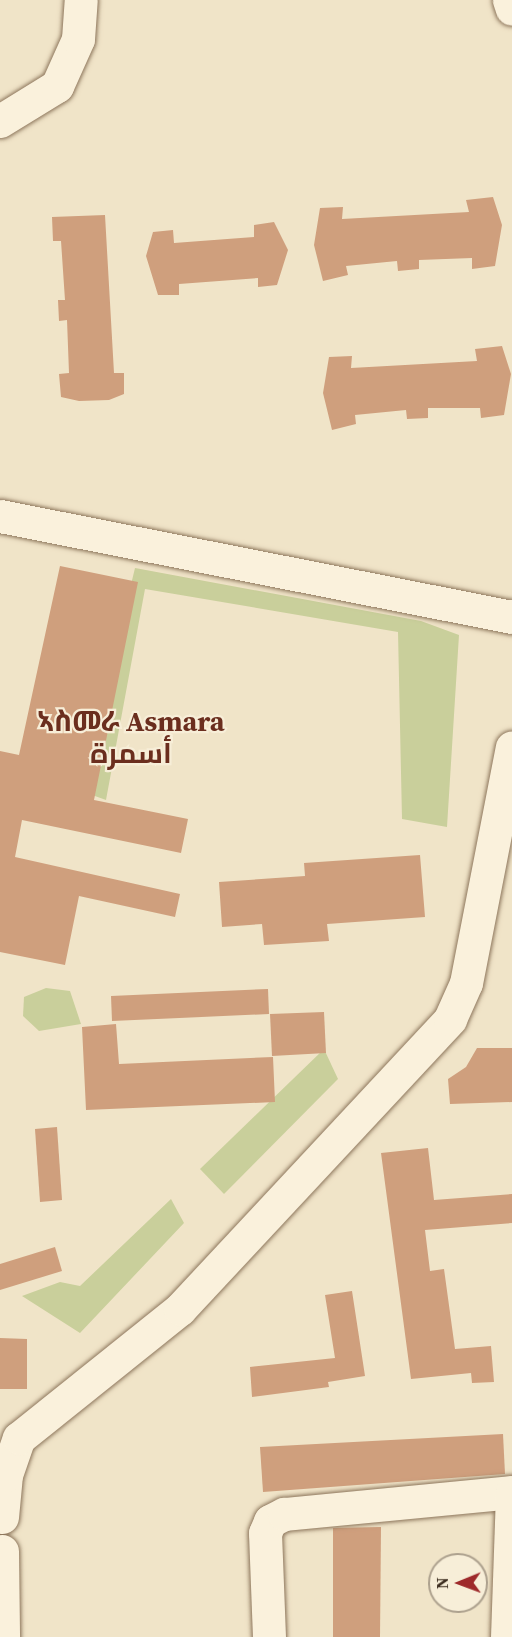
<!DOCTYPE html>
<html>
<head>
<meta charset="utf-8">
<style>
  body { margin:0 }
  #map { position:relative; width:512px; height:1637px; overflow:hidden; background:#f0e4c8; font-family:"Source Serif 4",Cairo,"Noto Sans Ethiopic",serif }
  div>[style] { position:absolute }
  .green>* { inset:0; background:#c9cf9b }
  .building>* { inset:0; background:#cf9f7d }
  .roads { filter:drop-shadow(0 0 2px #8d765c) drop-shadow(0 0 2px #8d765c) }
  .minor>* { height:33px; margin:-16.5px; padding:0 16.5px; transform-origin:16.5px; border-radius:16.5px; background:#faf1dc }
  span { translate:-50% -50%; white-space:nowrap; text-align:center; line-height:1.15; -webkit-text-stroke:4.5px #f7eed8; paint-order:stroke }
  .town-label { font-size:28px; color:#6b2e1e; font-weight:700 }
  .north { position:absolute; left:428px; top:1553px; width:60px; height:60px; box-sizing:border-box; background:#f7eed8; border:2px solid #ada18e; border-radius:50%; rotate:269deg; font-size:16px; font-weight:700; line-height:24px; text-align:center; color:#3d2e20 }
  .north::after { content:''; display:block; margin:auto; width:21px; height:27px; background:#9e2a2b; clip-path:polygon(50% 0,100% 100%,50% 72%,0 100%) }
</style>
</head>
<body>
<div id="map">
  <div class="green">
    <i style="clip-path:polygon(135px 568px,421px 621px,459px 635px,447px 827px,402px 819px,398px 632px,145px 589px,106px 800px,81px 791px)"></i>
    <i style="clip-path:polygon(46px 988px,70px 991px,81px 1024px,39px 1031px,23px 1016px,24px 997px)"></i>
    <i style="clip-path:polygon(324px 1049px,338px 1079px,224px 1194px,200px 1169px)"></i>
    <i style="clip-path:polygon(171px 1199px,184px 1223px,80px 1333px,22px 1296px,60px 1282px,80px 1286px)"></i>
  </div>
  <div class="building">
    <i style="clip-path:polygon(493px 197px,502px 225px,495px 266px,472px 269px,472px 258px,419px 260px,419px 269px,398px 271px,397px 261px,346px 266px,348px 275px,323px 281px,314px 245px,320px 208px,343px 207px,342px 219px,469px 212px,466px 200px)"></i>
    <i style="clip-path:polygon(105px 215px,114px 373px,124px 373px,124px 394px,109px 400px,79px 401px,61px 397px,59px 374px,69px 373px,67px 320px,59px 321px,58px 300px,65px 300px,61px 241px,53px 241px,52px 217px)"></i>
    <i style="clip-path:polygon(274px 222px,288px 250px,277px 285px,258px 287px,258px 278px,179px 284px,179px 295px,158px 295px,146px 256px,153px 232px,173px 230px,174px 243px,254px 237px,254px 225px)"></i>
    <i style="clip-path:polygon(502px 346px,511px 374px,504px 415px,481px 418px,480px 408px,428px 408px,428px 418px,407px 419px,406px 410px,355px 415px,356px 424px,332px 430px,323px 393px,329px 357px,352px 356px,351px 368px,477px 361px,475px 349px)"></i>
    <i style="clip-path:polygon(60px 566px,138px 582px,94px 800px,188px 819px,181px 853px,22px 820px,15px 857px,180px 894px,175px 917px,79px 896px,65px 965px,0 952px,0 751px,19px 755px)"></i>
    <i style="clip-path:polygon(420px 855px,425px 917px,327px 924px,329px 941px,264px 945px,262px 924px,222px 927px,219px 882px,305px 876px,304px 863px)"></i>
    <i style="clip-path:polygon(268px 989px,269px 1014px,112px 1021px,111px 996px)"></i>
    <i style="clip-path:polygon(324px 1012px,326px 1053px,272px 1056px,270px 1014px)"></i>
    <i style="clip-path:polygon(116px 1024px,119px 1064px,273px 1057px,275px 1102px,86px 1110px,82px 1027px)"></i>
    <i style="clip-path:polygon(477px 1048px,512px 1048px,512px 1102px,450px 1104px,448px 1079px,466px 1067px)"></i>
    <i style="clip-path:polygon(57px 1127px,62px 1200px,40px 1202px,35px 1129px)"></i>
    <i style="clip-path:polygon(428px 1148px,434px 1200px,512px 1194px,512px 1223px,425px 1230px,430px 1271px,444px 1269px,455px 1349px,491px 1346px,494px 1382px,472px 1383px,471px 1373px,411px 1379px,381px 1153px)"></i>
    <i style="clip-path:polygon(55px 1247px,62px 1271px,0 1290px,0 1264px)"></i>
    <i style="clip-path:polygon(352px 1291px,365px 1376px,328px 1382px,329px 1387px,252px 1397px,250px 1367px,335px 1358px,325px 1295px)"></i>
    <i style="clip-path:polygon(0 1338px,27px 1339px,27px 1389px,0 1389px)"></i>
    <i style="clip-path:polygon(503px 1434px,505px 1474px,263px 1492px,260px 1447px)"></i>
    <i style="clip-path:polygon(381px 1527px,380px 1637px,333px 1637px,333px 1528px)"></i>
  </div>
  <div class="roads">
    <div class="minor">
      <i style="left:509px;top:0;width:9px;rotate:72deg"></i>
      <i style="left:0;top:121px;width:67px;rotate:-31.6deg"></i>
      <i style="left:57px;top:86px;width:51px;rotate:-65.9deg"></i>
      <i style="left:78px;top:39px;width:39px;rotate:-86deg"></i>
      <i style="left:0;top:516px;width:522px;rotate:11.16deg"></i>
      <i style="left:2px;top:1517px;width:42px;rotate:-84.6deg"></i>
      <i style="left:6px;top:1475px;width:39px;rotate:-71deg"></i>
      <i style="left:19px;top:1438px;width:206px;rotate:-38.7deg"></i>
      <i style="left:180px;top:1309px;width:396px;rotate:-47deg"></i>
      <i style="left:450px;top:1019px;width:39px;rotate:-66deg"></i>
      <i style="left:466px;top:983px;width:240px;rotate:-79deg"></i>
      <i style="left:2px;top:1551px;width:86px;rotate:89.3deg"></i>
      <i style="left:269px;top:1637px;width:104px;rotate:-92.2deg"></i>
      <i style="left:265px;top:1533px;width:13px;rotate:-67deg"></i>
      <i style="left:270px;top:1521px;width:16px;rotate:-27deg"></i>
      <i style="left:284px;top:1514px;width:229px;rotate:-5.5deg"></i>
      <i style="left:507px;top:1637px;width:145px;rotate:-88deg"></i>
    </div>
  </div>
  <div class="town-label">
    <span style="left:131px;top:737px">ኣስመራ Asmara<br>أسمرة</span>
  </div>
  <div class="north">N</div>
</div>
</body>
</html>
